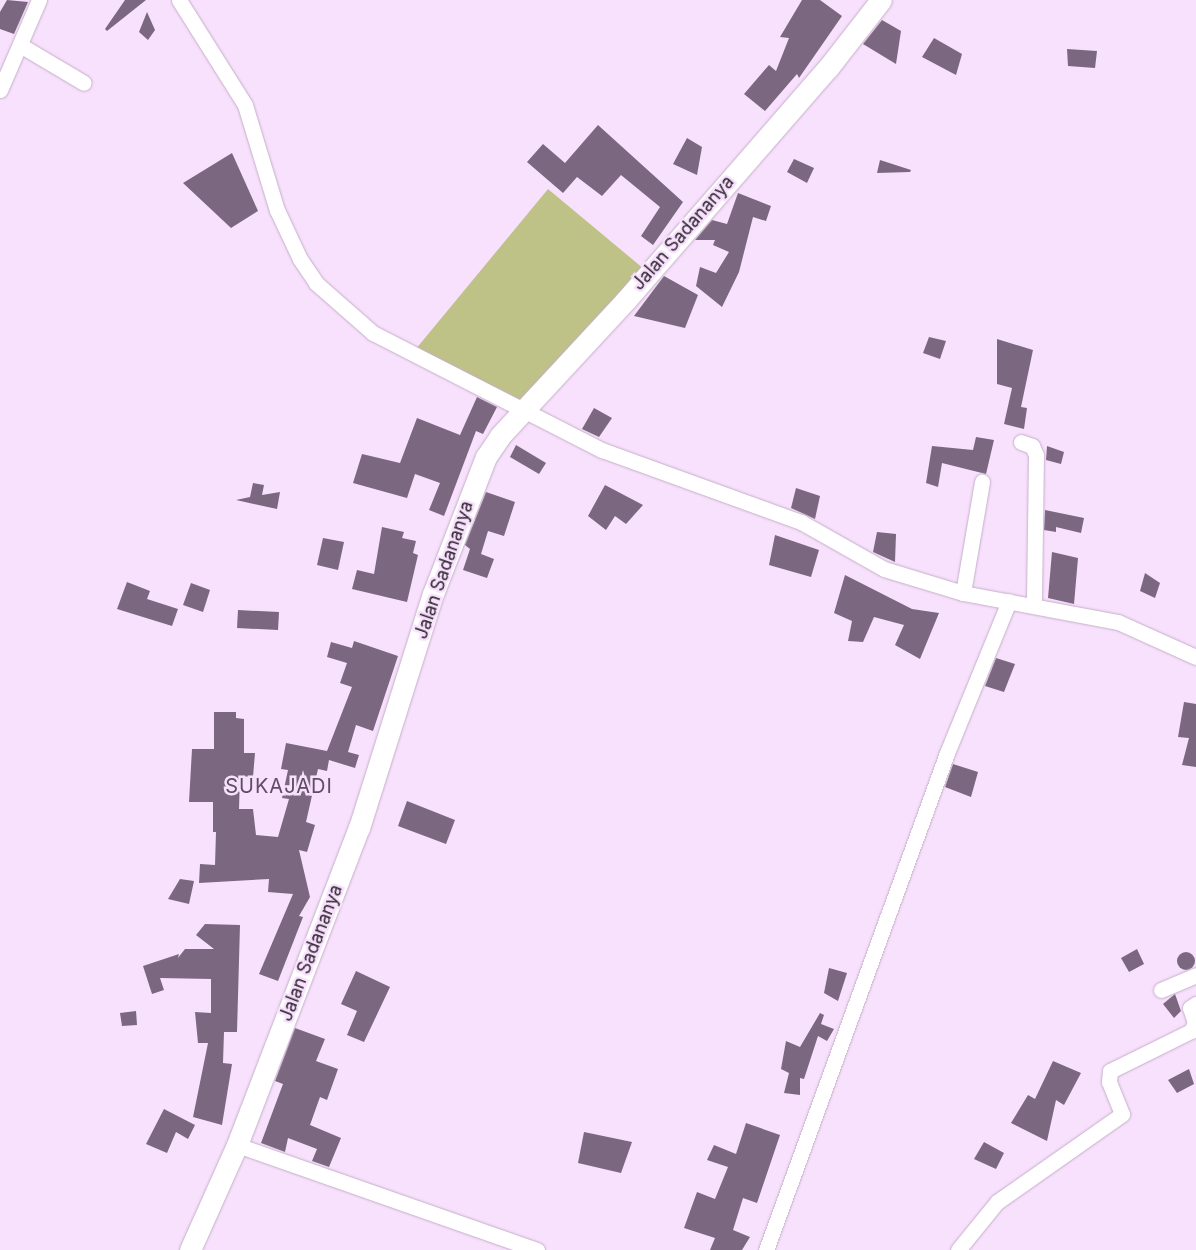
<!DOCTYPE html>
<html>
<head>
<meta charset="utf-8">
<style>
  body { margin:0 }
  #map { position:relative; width:1196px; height:1250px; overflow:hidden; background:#f8e1fd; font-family:Inter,sans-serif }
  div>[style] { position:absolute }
  .green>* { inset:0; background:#bfc287 }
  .building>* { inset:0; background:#7b677f }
  .round { border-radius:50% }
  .roads { filter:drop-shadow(0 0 1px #c4aec8) drop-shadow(0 0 1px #c4aec8) }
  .street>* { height:15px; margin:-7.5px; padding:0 7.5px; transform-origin:7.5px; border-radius:7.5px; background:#fff }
  .secondary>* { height:21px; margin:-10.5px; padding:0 10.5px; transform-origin:10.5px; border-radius:10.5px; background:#fff }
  span { translate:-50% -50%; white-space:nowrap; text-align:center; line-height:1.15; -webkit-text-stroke:5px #f8e1fd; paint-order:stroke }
  .street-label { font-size:18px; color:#2d242e }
  .quarter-label { font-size:20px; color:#604c63; letter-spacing:1px }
</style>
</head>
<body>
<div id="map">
  <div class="green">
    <i style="clip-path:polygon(548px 189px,644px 269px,515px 405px,415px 350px)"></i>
  </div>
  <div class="building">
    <i style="clip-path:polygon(7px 0,28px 2px,14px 34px,0 29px,0 12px)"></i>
    <i style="clip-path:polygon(125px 0,146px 0,107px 31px,105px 29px)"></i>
    <i style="clip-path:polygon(802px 0,820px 0,842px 16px,799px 78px,797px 74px,765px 111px,744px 94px,769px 65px,776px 71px,789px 38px,780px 37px)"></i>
    <i style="clip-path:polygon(147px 12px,155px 30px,148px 40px,139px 32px)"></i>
    <i style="clip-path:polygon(882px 20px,901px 31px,896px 64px,863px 44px)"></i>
    <i style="clip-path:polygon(934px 38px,962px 54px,956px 75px,922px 57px)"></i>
    <i style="clip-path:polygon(1067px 49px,1097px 51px,1095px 68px,1068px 66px)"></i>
    <i style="clip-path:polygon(598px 125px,683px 202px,653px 245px,641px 236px,660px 207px,621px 175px,602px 196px,577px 177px,563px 193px,527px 162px,543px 144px,565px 163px)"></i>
    <i style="clip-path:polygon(687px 138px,702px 147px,697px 175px,673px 164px)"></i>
    <i style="clip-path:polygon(232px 153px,258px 211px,231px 228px,183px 183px)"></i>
    <i style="clip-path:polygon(794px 159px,814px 168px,807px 183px,787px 172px)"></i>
    <i style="clip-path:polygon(880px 160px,911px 170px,910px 172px,877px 173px)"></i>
    <i style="clip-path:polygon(738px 193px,771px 206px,766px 221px,753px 217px,739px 272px,722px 307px,696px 286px,700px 267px,716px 273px,729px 252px,713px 245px,715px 240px,695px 240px,712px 220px,727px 224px)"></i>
    <i style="clip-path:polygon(664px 276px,698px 295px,685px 328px,634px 316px)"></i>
    <i style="clip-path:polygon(929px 337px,946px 341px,940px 359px,923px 353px)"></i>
    <i style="clip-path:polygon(997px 339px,1033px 350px,1021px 407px,1027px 408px,1024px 429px,1004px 424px,1012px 388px,997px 384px)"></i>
    <i style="clip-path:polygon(477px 397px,497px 407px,483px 434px,476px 431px,444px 516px,429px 510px,440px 483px,415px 474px,407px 498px,353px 483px,362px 454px,400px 463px,417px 418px,460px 435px)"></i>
    <i style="clip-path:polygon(594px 408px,612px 418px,599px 437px,582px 429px)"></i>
    <i style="clip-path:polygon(976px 437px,994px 440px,986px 474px,942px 463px,938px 487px,926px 483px,932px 446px,973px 450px)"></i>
    <i style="clip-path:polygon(516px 445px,546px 463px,539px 474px,510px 457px)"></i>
    <i style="clip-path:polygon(1047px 446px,1064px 452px,1061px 464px,1046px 460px)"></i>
    <i style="clip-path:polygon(253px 483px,264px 485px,262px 495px,280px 492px,277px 509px,236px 500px,250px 497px)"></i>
    <i style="clip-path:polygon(605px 485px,643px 505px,626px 524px,615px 516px,606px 530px,588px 516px)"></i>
    <i style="clip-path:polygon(796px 488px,820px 496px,815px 519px,791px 508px)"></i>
    <i style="clip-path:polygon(486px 492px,515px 502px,504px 536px,488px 531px,481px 554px,494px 559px,487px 578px,463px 570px,470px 549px,465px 545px)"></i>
    <i style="clip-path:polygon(1045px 510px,1084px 518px,1081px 533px,1056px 527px,1056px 532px,1044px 530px)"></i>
    <i style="clip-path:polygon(382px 527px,404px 532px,402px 538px,416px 541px,413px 553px,418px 555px,407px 602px,352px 589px,357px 570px,374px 574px)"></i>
    <i style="clip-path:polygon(877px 532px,896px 534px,895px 562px,873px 552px)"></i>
    <i style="clip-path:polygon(775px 535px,819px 550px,811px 577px,769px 565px)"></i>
    <i style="clip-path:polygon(323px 538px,344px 542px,338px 570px,317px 565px)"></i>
    <i style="clip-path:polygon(1052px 552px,1078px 558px,1074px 604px,1048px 598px)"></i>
    <i style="clip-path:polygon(1145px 573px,1160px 583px,1155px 598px,1140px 591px)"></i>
    <i style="clip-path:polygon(845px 575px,912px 609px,939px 613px,920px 659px,895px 645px,904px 625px,874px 617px,863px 642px,848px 641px,852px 621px,834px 613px)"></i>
    <i style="clip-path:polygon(127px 582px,150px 591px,147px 599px,178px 609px,172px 626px,117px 609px)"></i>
    <i style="clip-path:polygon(191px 583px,210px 590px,203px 612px,183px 605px)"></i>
    <i style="clip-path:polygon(238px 610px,279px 612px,278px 630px,237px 628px)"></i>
    <i style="clip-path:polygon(354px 641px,398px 656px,373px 731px,356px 725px,348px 752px,359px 755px,355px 768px,329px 760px,327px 771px,318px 769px,306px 822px,315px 825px,307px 852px,299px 850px,310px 897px,299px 916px,303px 917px,278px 981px,259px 974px,293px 894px,268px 892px,269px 879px,199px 883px,200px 864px,215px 865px,216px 832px,213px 832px,213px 802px,189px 802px,192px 749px,214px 749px,214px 712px,236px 712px,236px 718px,244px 719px,244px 753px,255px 753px,253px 777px,240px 776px,239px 809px,253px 809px,256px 835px,278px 837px,289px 799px,282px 798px,288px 770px,281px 769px,286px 743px,327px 751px,352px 687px,340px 683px,347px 663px,327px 657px,331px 642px,352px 648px)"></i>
    <i style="clip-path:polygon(996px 658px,1015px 664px,1004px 692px,985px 686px)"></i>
    <i style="clip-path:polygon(1184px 702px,1196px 704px,1196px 767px,1182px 765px,1189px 738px,1178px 737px)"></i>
    <i style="clip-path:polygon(953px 764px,978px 772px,971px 797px,945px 787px)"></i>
    <i style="clip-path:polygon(407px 801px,455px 820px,446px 844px,398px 826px)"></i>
    <i style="clip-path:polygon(180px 879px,194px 881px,189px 904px,168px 899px)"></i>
    <i style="clip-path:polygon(205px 924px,240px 925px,237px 1032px,224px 1032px,223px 1063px,232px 1064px,222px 1125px,193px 1117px,208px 1043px,198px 1043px,195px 1012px,211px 1013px,211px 979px,160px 978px,164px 990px,152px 994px,143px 966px,179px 954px,178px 958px,185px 949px,214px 949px,196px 935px)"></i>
    <i style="clip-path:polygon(1137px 949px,1144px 964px,1129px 972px,1121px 958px)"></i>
    <i class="round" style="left:1177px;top:952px;width:18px;height:18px"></i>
    <i style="clip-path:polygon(829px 968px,847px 973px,838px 1001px,824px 993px)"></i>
    <i style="clip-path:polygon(356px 971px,390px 987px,364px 1042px,347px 1035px,357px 1011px,341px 1004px)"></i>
    <i style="clip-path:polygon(1175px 994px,1181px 1011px,1174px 1018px,1163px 1004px)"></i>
    <i style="clip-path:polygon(136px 1011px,137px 1025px,122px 1026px,120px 1013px)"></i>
    <i style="clip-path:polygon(820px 1013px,824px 1015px,821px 1024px,834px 1029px,827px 1041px,818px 1036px,804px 1079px,800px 1078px,800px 1095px,784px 1093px,789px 1073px,781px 1069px,786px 1041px,800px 1047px)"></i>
    <i style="clip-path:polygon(295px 1028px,325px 1039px,316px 1061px,338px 1069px,327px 1100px,320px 1097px,310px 1125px,341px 1138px,329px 1167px,312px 1161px,317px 1149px,288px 1138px,285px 1152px,261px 1143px,283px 1084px,275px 1081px)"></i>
    <i style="clip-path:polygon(1053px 1061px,1081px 1073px,1064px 1105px,1056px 1100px,1047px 1141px,1011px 1123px,1028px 1095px,1035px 1099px)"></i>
    <i style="clip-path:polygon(1189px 1069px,1194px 1084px,1177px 1093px,1168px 1080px)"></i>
    <i style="clip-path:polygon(164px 1109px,195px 1125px,188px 1139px,176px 1132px,167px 1153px,146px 1144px)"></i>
    <i style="clip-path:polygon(746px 1123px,780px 1135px,757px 1203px,743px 1198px,733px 1230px,750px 1237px,742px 1250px,710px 1250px,715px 1238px,684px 1228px,697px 1192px,715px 1199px,728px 1167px,707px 1160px,714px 1145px,736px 1154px)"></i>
    <i style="clip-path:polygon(584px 1132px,632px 1142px,621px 1173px,578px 1163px)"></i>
    <i style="clip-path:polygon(984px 1142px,1004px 1153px,996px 1169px,974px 1159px)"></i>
  </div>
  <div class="roads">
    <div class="street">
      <i style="left:179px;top:0;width:124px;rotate:57.8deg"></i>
      <i style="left:245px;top:105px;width:110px;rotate:73.1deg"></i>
      <i style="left:277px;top:210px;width:54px;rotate:64.9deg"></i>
      <i style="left:300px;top:259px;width:29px;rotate:56deg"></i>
      <i style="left:316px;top:283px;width:76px;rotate:41.3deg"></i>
      <i style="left:373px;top:333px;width:257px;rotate:27.1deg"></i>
      <i style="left:602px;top:450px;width:212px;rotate:19.9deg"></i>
      <i style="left:801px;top:522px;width:95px;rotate:29.5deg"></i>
      <i style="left:884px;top:569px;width:83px;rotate:16.9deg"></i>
      <i style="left:963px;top:593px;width:158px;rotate:10.6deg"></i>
      <i style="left:1118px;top:622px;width:85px;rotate:24.2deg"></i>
      <i style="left:20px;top:45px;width:74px;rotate:30.7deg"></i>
      <i style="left:0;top:90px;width:98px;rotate:-66.6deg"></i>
      <i style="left:1021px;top:442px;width:12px;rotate:20deg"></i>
      <i style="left:1032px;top:446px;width:10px;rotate:66deg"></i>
      <i style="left:1036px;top:455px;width:149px;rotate:90.8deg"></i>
      <i style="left:963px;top:593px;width:113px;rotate:-80.3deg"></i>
      <i style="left:1161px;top:990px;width:38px;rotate:-23deg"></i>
      <i style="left:237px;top:1145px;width:318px;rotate:19.3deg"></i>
      <i style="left:766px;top:1250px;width:529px;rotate:-69.99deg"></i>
      <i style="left:947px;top:753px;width:164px;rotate:-67.8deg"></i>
      <i style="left:958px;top:1250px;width:62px;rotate:-50.9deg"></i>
      <i style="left:997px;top:1202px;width:153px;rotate:-35.1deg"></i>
      <i style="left:1122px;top:1114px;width:35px;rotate:-112deg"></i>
      <i style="left:1109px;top:1082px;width:11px;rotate:-85deg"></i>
      <i style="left:1110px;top:1071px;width:90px;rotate:-26.3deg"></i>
      <i style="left:1191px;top:1031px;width:9px;rotate:-63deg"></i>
      <i style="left:1195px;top:1023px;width:16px;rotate:-108deg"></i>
      <i style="left:1190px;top:1008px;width:7px;rotate:-34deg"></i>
    </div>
    <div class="secondary">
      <i style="left:190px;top:1250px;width:115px;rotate:-65.9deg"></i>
      <i style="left:237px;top:1145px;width:340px;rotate:-69deg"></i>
      <i style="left:359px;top:828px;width:245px;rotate:-72.5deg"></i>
      <i style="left:433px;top:594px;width:147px;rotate:-68.9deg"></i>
      <i style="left:486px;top:457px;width:25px;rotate:-56deg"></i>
      <i style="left:500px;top:436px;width:185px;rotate:-47.2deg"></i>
      <i style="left:626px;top:300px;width:308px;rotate:-49deg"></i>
      <i style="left:828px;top:68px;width:86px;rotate:-52.1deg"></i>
    </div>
  </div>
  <div class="street-label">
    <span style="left:683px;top:233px;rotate:-49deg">Jalan Sadananya</span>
    <span style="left:444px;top:570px;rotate:-71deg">Jalan Sadananya</span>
    <span style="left:311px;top:953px;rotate:-69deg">Jalan Sadananya</span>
  </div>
  <div class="quarter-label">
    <span style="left:279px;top:786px">SUKAJADI</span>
  </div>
</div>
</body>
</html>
